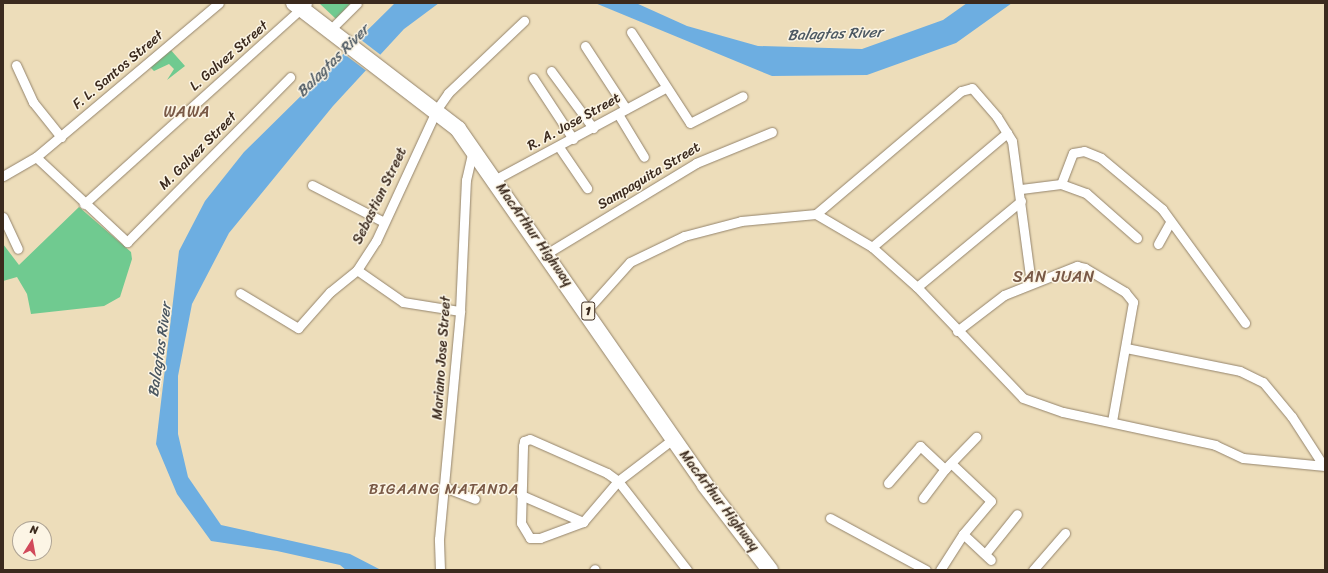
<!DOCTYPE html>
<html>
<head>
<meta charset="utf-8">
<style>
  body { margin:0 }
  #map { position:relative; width:1328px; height:573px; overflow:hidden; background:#edddba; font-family:Sriracha,sans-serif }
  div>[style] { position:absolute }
  .green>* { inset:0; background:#70ca90 }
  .water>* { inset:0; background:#6daee1 }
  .pier>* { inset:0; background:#edddba }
  .roads { filter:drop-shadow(0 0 1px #94846c) drop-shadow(0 0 1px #94846c) }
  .minor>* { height:9px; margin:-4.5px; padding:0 4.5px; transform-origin:4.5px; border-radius:4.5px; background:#fff }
  .trunk>* { height:16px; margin:-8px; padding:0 8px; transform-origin:8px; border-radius:8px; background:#fff }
  span { translate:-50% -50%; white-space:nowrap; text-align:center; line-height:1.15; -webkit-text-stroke:3px #fcf5e5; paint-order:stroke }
  .shield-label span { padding:1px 3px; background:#fcf5e5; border:1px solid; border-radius:3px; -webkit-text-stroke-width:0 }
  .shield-label { font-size:13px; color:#3b2a1e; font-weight:700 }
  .street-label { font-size:14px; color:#3b2a1e }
  .water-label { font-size:15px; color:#4c5862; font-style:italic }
  .neighbourhood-label { font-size:15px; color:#795946; letter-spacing:1px }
  .quarter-label { font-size:16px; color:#795946; letter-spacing:1px }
  .frame { position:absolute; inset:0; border:4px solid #3b2a1e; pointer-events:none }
  .north { position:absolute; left:12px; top:521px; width:40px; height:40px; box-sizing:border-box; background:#fcf5e5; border:1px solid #afa495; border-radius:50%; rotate:11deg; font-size:11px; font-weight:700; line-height:16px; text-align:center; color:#3b2a1e }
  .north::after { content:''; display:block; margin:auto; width:14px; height:18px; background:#d1495b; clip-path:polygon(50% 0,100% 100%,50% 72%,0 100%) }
</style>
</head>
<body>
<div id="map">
  <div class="green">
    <i style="clip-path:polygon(319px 3px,351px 3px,336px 19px)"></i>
    <i style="clip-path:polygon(169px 48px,185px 66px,167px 80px,174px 69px,169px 64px,154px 71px,149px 66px)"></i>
    <i style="clip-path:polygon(79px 207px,131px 252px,132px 259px,120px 297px,104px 306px,31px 314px,27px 294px,17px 277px,3px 281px,3px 244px,19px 265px)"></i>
  </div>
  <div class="water">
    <i style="clip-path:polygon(395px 3px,439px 3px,404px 29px,333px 106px,229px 233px,192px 304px,178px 376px,178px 434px,188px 477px,221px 525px,350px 554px,381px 570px,346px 570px,340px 565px,277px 551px,211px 541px,177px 494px,156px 444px,179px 251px,205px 201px,244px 152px)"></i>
    <i style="clip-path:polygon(595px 3px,636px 3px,687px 26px,758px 46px,862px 49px,943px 20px,967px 3px,1012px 3px,956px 43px,867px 75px,772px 76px)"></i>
  </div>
  <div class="pier">
    <i style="clip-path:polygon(356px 36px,382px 56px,368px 72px,340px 51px)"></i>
  </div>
  <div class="roads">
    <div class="minor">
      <i style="left:330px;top:30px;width:38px;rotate:-45deg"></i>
      <i style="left:631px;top:32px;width:108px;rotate:57deg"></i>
      <i style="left:690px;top:123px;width:59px;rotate:-27deg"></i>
      <i style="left:585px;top:46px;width:75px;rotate:56.9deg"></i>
      <i style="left:16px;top:65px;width:41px;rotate:65.3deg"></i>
      <i style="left:33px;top:102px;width:45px;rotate:51.3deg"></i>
      <i style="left:551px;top:71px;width:71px;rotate:53.6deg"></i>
      <i style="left:533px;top:78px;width:73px;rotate:56.7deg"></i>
      <i style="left:618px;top:114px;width:50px;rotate:58.8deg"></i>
      <i style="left:559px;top:147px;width:50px;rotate:55.7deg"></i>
      <i style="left:36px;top:157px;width:125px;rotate:43deg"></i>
      <i style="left:127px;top:242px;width:232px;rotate:-45.3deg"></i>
      <i style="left:3px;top:176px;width:38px;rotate:-30deg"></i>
      <i style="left:36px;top:157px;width:239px;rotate:-40.1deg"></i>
      <i style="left:496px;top:179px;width:192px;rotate:-28.3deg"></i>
      <i style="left:1061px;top:184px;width:33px;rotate:-69deg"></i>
      <i style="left:1073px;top:153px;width:11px;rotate:-10deg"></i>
      <i style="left:1084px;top:151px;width:18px;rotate:22deg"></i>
      <i style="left:1101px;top:158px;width:80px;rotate:39.9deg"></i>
      <i style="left:1162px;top:209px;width:141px;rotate:53.9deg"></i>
      <i style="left:312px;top:185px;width:81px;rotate:27.2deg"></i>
      <i style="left:1021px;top:189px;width:40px;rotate:-7.1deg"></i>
      <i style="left:1061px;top:184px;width:27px;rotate:20deg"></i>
      <i style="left:1086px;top:193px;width:68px;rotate:41.4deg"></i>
      <i style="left:84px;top:204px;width:300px;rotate:-42deg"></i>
      <i style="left:816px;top:214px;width:190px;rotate:-40.3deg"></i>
      <i style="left:961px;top:91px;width:11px;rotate:-15deg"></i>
      <i style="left:972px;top:88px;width:38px;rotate:49deg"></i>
      <i style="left:997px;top:117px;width:28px;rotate:58deg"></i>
      <i style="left:1012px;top:141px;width:143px;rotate:82.4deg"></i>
      <i style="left:3px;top:217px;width:35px;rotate:65deg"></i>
      <i style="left:1158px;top:244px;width:25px;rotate:-61deg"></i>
      <i style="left:872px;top:247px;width:177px;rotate:-40.2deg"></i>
      <i style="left:546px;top:254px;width:175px;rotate:-31.2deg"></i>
      <i style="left:696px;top:163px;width:82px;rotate:-22.2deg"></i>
      <i style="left:357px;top:270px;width:56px;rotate:34.8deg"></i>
      <i style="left:403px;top:302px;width:58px;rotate:9deg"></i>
      <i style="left:917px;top:287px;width:135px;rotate:-39.6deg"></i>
      <i style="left:240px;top:293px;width:68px;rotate:31.1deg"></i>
      <i style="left:298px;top:328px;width:48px;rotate:-48.4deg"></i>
      <i style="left:330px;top:292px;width:35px;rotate:-39deg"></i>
      <i style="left:357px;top:270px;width:35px;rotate:-57deg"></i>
      <i style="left:376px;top:241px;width:145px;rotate:-65.2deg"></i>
      <i style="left:437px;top:109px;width:19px;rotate:-55deg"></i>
      <i style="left:448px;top:93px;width:105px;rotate:-43.5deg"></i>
      <i style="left:587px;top:310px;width:64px;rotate:-48.1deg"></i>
      <i style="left:630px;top:262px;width:60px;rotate:-25.7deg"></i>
      <i style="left:684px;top:236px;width:59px;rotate:-14.7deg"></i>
      <i style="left:741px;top:221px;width:75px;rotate:-5.3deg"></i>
      <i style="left:816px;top:214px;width:65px;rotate:30.5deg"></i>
      <i style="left:872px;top:247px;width:60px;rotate:41.6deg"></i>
      <i style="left:917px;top:287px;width:153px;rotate:46.3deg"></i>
      <i style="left:1023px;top:398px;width:42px;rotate:19.3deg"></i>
      <i style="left:1063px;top:412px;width:156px;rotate:12.2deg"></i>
      <i style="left:1215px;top:445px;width:31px;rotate:25deg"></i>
      <i style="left:1243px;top:458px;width:82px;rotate:5.6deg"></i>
      <i style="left:957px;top:331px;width:59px;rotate:-37.5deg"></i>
      <i style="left:1004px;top:295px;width:79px;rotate:-21.7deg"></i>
      <i style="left:1077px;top:266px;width:8px;rotate:14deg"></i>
      <i style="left:1085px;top:268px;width:47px;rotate:31deg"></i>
      <i style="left:1125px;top:292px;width:13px;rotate:51deg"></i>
      <i style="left:1133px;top:302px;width:121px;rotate:100deg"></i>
      <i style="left:1126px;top:348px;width:116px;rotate:11.4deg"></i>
      <i style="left:1240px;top:371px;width:25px;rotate:26deg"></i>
      <i style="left:1263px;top:382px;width:45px;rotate:50.4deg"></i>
      <i style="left:1292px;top:417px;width:57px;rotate:57.1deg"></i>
      <i style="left:673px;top:439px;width:69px;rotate:142.6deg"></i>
      <i style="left:618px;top:481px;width:54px;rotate:130.5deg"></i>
      <i style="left:583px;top:522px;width:46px;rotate:159.6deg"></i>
      <i style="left:540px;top:538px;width:10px;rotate:180deg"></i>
      <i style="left:530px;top:538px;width:17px;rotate:-121deg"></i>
      <i style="left:521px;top:523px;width:77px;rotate:-88.5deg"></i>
      <i style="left:523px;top:446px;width:5px;rotate:-79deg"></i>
      <i style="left:524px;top:441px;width:6px;rotate:-18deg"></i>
      <i style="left:530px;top:439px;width:84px;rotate:23.8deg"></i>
      <i style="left:607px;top:473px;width:14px;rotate:36deg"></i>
      <i style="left:618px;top:481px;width:113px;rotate:52.2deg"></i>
      <i style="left:888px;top:483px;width:49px;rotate:-49.1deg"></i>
      <i style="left:920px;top:446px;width:34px;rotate:43deg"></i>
      <i style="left:444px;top:487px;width:33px;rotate:21deg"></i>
      <i style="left:521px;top:495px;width:68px;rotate:23.5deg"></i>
      <i style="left:923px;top:498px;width:36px;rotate:-53deg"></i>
      <i style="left:945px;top:469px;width:45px;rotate:-45.9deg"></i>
      <i style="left:830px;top:518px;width:109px;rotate:28.4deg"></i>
      <i style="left:963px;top:534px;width:38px;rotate:43deg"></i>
      <i style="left:985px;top:554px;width:51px;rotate:-51.3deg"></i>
      <i style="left:440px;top:570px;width:31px;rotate:-92deg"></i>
      <i style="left:439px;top:539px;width:229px;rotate:-84.7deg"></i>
      <i style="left:460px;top:311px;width:131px;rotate:-87.4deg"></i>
      <i style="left:466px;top:180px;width:32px;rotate:-77deg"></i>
      <i style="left:594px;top:570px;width:1px;rotate:-45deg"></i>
      <i style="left:940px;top:570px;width:43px;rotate:-57.4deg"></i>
      <i style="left:963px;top:534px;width:43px;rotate:-49.7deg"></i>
      <i style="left:991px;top:501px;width:55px;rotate:-136.5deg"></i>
      <i style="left:1033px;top:570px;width:49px;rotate:-49.1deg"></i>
    </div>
    <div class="trunk">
      <i style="left:294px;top:3px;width:207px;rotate:37.5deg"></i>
      <i style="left:458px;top:129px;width:433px;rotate:55.2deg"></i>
      <i style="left:705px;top:485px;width:107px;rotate:52.6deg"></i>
    </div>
  </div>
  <div class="shield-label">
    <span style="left:588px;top:311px">1</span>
  </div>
  <div class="street-label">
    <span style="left:229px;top:56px;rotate:-41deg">L. Galvez Street</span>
    <span style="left:118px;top:70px;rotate:-40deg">F. L. Santos Street</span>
    <span style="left:574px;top:122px;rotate:-29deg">R. A. Jose Street</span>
    <span style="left:198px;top:151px;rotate:-45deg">M. Galvez Street</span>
    <span style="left:649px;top:176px;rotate:-31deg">Sampaguita Street</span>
    <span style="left:380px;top:196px;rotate:-64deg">Sebastian Street</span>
    <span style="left:534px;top:235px;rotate:55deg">MacArthur Highway</span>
    <span style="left:442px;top:358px;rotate:-86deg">Mariano Jose Street</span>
    <span style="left:719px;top:501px;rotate:53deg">MacArthur Highway</span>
  </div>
  <div class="water-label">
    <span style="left:835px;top:34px;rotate:-2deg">Balagtas River</span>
    <span style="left:333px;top:61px;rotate:-45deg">Balagtas River</span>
    <span style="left:160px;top:350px;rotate:-82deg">Balagtas River</span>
  </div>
  <div class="neighbourhood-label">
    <span style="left:444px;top:490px">BIGAANG MATANDA</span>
  </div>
  <div class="quarter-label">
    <span style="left:187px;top:112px">WAWA</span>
    <span style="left:1054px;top:277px">SAN JUAN</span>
  </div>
  <div class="frame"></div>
  <div class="north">N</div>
</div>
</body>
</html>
